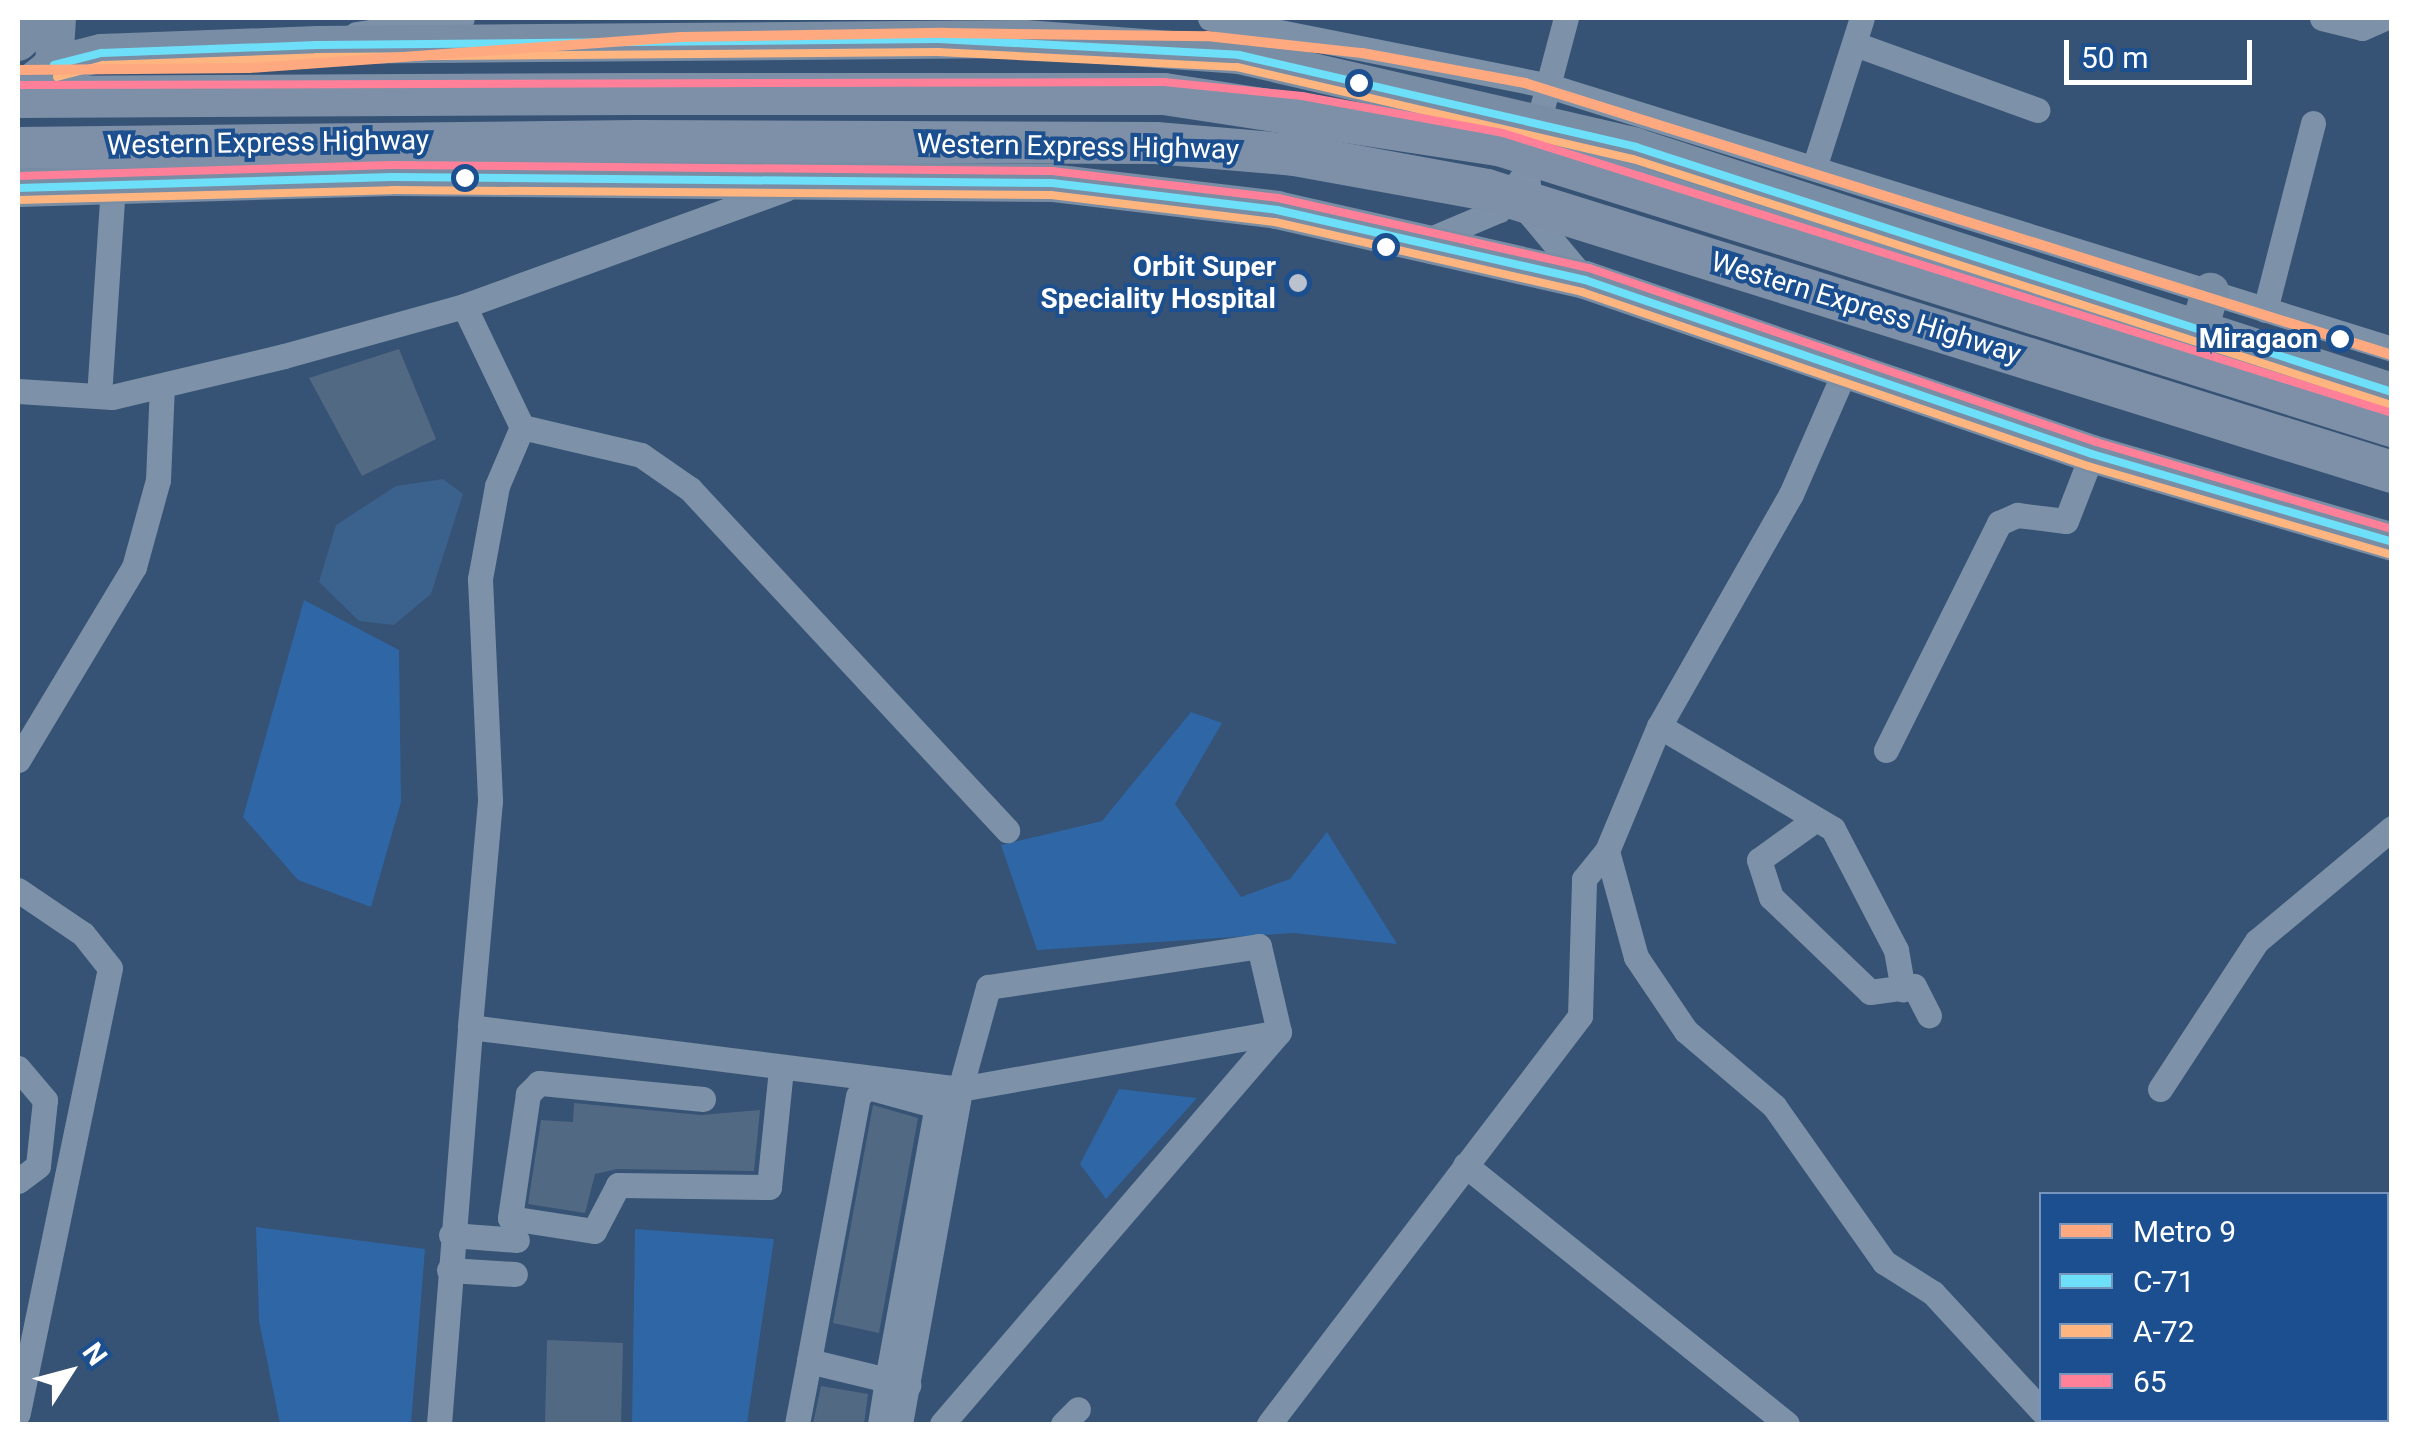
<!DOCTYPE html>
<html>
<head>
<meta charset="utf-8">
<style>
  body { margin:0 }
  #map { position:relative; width:2409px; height:1442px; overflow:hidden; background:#365274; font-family:Roboto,sans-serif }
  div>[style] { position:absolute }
  .green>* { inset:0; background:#2f66a5 }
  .water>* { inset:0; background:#3b618d }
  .building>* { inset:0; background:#526984 }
  .minor>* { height:25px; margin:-12.5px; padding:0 12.5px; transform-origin:12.5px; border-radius:12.5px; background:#7d92a8 }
  .secondary>* { height:38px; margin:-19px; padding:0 19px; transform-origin:19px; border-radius:19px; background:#798da4 }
  .trunk>* { height:42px; margin:-21px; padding:0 21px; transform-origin:21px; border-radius:21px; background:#7e90a7 }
  .trunk-bridge>* { height:42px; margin:-21px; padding:0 21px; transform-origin:21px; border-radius:21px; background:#7e90a7 }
  .bus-1>* { height:8px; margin:-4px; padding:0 4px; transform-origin:4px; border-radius:4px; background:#6ddff8 }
  .bus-2>* { height:8px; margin:-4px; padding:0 4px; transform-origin:4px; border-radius:4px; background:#ffb580 }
  .bus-3>* { height:8px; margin:-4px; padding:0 4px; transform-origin:4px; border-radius:4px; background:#ff8098 }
  .metro-1>* { height:10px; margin:-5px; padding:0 5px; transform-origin:5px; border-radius:5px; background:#ffa980 }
  .dots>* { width:28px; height:28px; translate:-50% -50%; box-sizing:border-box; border:5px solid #1b4f8f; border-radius:50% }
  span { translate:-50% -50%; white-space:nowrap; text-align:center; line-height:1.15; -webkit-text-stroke:8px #1b4f8f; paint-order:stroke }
  .street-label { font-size:28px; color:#fff }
  .poi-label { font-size:28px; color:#fff; font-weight:700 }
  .right { translate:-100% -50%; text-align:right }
  .stop-label { font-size:28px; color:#fff; font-weight:700 }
  .frame { position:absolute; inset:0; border:20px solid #fff; pointer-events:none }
  .legend { position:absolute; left:2039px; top:1192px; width:350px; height:230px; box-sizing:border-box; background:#1b4f8f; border:2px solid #7695bc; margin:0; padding:12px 18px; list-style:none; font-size:30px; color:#fff }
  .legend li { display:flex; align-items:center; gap:20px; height:50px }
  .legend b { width:50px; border:2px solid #7695bc }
  .north { position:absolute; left:20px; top:1322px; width:100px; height:100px; -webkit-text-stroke:8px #1b4f8f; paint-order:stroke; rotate:54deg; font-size:28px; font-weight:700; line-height:40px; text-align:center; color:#fff }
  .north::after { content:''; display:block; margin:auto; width:35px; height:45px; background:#fff; clip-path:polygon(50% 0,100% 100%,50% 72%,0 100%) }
  .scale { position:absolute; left:2064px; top:40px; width:188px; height:45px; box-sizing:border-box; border:5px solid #fff; border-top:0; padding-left:12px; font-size:30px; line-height:35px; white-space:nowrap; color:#fff; -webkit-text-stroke:8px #1b4f8f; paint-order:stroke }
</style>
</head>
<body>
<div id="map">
  <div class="green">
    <i style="clip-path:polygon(304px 600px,399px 650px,401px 802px,371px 907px,298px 880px,243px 817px)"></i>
    <i style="clip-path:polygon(1191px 712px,1222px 723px,1175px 804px,1241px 897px,1290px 879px,1327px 832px,1397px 944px,1293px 933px,1037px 950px,1001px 845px,1102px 821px)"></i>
    <i style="clip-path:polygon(1119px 1089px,1197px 1098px,1106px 1199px,1080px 1164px)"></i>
    <i style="clip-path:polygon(256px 1227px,425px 1249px,411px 1424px,280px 1424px,259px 1321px)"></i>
    <i style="clip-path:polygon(635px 1229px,774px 1239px,747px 1424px,632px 1424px)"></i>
  </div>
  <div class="water">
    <i style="clip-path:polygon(443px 479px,463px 494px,431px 594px,394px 625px,359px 621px,319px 582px,336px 525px,396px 486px)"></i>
  </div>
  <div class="building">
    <i style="clip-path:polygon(399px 349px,436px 439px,362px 476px,309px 378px)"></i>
    <i style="clip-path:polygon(574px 1103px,701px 1115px,760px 1110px,754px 1171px,617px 1169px,595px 1174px,585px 1213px,528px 1204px,541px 1120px,573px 1122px)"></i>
    <i style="clip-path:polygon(873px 1105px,918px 1118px,879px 1333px,833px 1323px)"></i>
    <i style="clip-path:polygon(547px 1340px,623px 1343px,621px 1424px,545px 1424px)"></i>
    <i style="clip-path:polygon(821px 1386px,868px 1394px,864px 1424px,813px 1424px)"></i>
  </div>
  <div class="minor">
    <i style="left:1210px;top:18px;width:343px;rotate:11.3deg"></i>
    <i style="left:1546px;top:85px;width:886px;rotate:17.33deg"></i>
    <i style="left:2322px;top:18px;width:41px;rotate:14deg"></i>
    <i style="left:2362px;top:28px;width:24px;rotate:-24deg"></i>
    <i style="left:356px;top:34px;width:107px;rotate:-8.6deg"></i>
    <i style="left:1855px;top:44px;width:194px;rotate:19.9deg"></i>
    <i style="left:1534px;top:138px;width:124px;rotate:-75.1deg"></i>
    <i style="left:1814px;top:168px;width:157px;rotate:-72.3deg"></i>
    <i style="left:1428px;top:240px;width:77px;rotate:-22.9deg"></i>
    <i style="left:1499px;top:210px;width:49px;rotate:-55deg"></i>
    <i style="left:1527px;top:170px;width:44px;rotate:86.1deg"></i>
    <i style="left:1530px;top:214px;width:86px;rotate:50.2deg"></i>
    <i style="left:464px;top:306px;width:134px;rotate:64.4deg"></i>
    <i style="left:522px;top:427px;width:64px;rotate:113deg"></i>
    <i style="left:497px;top:486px;width:95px;rotate:100.4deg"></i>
    <i style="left:480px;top:579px;width:222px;rotate:87.4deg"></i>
    <i style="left:490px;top:801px;width:227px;rotate:95.1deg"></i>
    <i style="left:470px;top:1027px;width:494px;rotate:7.2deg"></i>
    <i style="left:960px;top:1089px;width:324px;rotate:-10.1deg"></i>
    <i style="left:1279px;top:1032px;width:517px;rotate:130.69deg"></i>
    <i style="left:2265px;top:310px;width:193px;rotate:-75.6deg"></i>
    <i style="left:1847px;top:366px;width:140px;rotate:113.6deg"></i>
    <i style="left:1791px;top:494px;width:267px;rotate:119.6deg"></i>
    <i style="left:1659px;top:726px;width:135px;rotate:112.6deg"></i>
    <i style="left:1607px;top:851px;width:110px;rotate:74.7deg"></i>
    <i style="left:1636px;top:957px;width:89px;rotate:56deg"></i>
    <i style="left:1686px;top:1031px;width:116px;rotate:40.4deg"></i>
    <i style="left:1774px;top:1106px;width:191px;rotate:54.8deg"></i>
    <i style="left:1884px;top:1262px;width:58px;rotate:32.3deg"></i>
    <i style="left:1933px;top:1293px;width:161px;rotate:47.3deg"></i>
    <i style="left:18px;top:391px;width:94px;rotate:3.7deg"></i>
    <i style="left:112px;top:397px;width:177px;rotate:-13.4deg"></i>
    <i style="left:284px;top:356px;width:187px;rotate:-15.5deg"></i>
    <i style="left:464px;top:306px;width:342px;rotate:-20deg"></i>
    <i style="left:99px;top:396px;width:225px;rotate:-86.2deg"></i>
    <i style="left:522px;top:427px;width:122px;rotate:13.2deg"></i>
    <i style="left:641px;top:455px;width:60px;rotate:34.8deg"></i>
    <i style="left:690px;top:489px;width:466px;rotate:47.1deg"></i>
    <i style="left:1659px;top:726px;width:202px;rotate:30.6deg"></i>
    <i style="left:1833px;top:829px;width:136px;rotate:62.5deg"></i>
    <i style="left:1896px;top:950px;width:40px;rotate:80deg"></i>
    <i style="left:1886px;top:750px;width:254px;rotate:-63.5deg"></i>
    <i style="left:1999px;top:523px;width:20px;rotate:-24deg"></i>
    <i style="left:2017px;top:515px;width:49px;rotate:7deg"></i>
    <i style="left:2066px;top:521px;width:72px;rotate:-68.8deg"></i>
    <i style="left:18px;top:760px;width:225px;rotate:-59deg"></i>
    <i style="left:134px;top:567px;width:90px;rotate:-74.6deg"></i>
    <i style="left:158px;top:480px;width:94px;rotate:-87.6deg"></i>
    <i style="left:1816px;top:819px;width:70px;rotate:144.3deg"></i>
    <i style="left:1759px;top:860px;width:39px;rotate:72deg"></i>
    <i style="left:1771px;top:897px;width:137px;rotate:43.8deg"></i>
    <i style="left:1870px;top:992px;width:44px;rotate:-7.8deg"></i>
    <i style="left:1914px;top:986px;width:33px;rotate:63deg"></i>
    <i style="left:18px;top:890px;width:78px;rotate:34.1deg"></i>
    <i style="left:83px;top:934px;width:43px;rotate:51.5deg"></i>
    <i style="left:110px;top:968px;width:455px;rotate:101.7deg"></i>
    <i style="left:18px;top:1068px;width:42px;rotate:49.8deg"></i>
    <i style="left:45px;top:1100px;width:66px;rotate:96.1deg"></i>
    <i style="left:38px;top:1166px;width:25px;rotate:143deg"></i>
    <i style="left:2160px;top:1089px;width:177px;rotate:-56.8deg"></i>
    <i style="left:2257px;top:941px;width:176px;rotate:-39.9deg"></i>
    <i style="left:703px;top:1099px;width:165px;rotate:-174.4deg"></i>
    <i style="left:539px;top:1083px;width:16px;rotate:135deg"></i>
    <i style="left:528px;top:1094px;width:125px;rotate:98.3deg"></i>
    <i style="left:510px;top:1218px;width:85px;rotate:8.8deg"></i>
    <i style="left:594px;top:1231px;width:52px;rotate:-62.4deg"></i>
    <i style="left:618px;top:1185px;width:151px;rotate:0.8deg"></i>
    <i style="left:769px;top:1187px;width:120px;rotate:-84.2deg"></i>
    <i style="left:1465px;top:1165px;width:413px;rotate:38.8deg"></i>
    <i style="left:451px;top:1235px;width:66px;rotate:4.3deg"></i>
    <i style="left:449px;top:1270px;width:66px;rotate:3.5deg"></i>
    <i style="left:439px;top:1424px;width:398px;rotate:-85.5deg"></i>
    <i style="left:797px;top:1424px;width:64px;rotate:-79.2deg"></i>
    <i style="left:880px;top:1424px;width:45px;rotate:-81deg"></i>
    <i style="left:887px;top:1380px;width:279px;rotate:-79.7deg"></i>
    <i style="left:937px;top:1106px;width:72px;rotate:-164.6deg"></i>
    <i style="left:868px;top:1087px;width:13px;rotate:138deg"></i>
    <i style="left:858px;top:1096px;width:269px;rotate:100.5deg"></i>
    <i style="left:809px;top:1361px;width:80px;rotate:13.7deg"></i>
    <i style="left:887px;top:1380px;width:22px;rotate:13deg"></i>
    <i style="left:900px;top:1424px;width:340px;rotate:-79.8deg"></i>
    <i style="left:960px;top:1089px;width:106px;rotate:-74.6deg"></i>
    <i style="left:988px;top:987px;width:274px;rotate:-8.6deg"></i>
    <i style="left:1259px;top:946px;width:88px;rotate:76.9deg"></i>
    <i style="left:1063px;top:1424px;width:21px;rotate:-45deg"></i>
    <i style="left:1269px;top:1424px;width:513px;rotate:-52.68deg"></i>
    <i style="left:1580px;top:1016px;width:137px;rotate:-88.3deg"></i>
    <i style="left:1584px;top:879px;width:36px;rotate:-51deg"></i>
  </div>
  <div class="secondary">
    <i style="left:18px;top:42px;width:35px;rotate:-43deg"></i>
    <i style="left:54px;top:65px;width:47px;rotate:-86.3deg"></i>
    <i style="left:18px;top:94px;width:46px;rotate:-38.9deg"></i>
    <i style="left:54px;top:65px;width:49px;rotate:-14.3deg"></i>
    <i style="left:101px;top:53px;width:216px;rotate:-2.1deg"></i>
    <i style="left:317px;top:45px;width:708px;rotate:-0.49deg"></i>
    <i style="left:1025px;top:39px;width:215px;rotate:4.3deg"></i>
    <i style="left:1239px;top:55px;width:408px;rotate:13deg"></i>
    <i style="left:1636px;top:147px;width:795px;rotate:17.96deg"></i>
    <i style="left:18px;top:188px;width:374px;rotate:-1.7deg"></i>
    <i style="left:392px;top:177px;width:660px;rotate:0.52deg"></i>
    <i style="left:1052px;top:183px;width:227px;rotate:6.8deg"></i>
    <i style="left:1277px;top:210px;width:316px;rotate:12.8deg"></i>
    <i style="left:1585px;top:280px;width:536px;rotate:18.94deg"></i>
    <i style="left:2092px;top:454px;width:313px;rotate:16.3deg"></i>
    <i style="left:2199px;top:329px;width:39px;rotate:-73deg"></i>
  </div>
  <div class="trunk">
    <i style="left:18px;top:97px;width:618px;rotate:-0.28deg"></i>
    <i style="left:18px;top:148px;width:619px;rotate:-0.65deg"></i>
  </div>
  <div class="trunk-bridge">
    <i style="left:636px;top:94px;width:528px"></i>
    <i style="left:1164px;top:94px;width:339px;rotate:8.7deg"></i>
    <i style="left:1499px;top:145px;width:936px;rotate:17.47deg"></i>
    <i style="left:637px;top:141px;width:519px;rotate:0.22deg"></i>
    <i style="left:1156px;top:143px;width:140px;rotate:4.9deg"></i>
    <i style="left:1295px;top:155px;width:195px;rotate:10.3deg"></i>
    <i style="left:1487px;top:190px;width:948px;rotate:17.31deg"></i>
  </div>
  <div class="bus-1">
    <i style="left:54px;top:65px;width:49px;rotate:-14.3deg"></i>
    <i style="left:101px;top:53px;width:216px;rotate:-2.1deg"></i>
    <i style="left:317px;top:45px;width:621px;rotate:-0.55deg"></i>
    <i style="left:938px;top:39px;width:301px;rotate:3deg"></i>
    <i style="left:1239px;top:55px;width:408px;rotate:13deg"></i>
    <i style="left:1636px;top:147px;width:795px;rotate:17.96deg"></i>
    <i style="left:18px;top:188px;width:374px;rotate:-1.7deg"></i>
    <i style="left:392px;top:177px;width:660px;rotate:0.52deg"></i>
    <i style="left:1052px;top:183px;width:227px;rotate:6.8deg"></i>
    <i style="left:1277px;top:210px;width:316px;rotate:12.8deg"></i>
    <i style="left:1585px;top:280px;width:536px;rotate:18.94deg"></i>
    <i style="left:2092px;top:454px;width:313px;rotate:16.3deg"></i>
  </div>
  <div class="bus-2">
    <i style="left:57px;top:77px;width:48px;rotate:-14.6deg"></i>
    <i style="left:103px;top:65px;width:214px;rotate:-2.1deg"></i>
    <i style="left:317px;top:57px;width:621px;rotate:-0.46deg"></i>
    <i style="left:938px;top:52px;width:299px;rotate:2.9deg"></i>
    <i style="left:1237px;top:67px;width:407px;rotate:13.1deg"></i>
    <i style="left:1633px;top:159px;width:794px;rotate:17.98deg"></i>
    <i style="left:18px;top:200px;width:374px;rotate:-1.5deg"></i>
    <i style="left:392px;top:190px;width:659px;rotate:0.43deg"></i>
    <i style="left:1051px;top:195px;width:226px;rotate:6.9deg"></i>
    <i style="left:1275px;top:222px;width:315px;rotate:12.8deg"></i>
    <i style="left:1582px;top:292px;width:535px;rotate:18.98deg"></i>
    <i style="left:2088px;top:466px;width:313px;rotate:16.3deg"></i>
  </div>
  <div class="bus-3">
    <i style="left:18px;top:85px;width:1146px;rotate:-0.15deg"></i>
    <i style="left:1164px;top:82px;width:139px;rotate:5.8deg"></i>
    <i style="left:1302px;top:96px;width:204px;rotate:10.4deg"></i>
    <i style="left:1503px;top:133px;width:932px;rotate:17.48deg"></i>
    <i style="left:18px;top:176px;width:374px;rotate:-1.7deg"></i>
    <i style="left:392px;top:165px;width:660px;rotate:0.52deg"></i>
    <i style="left:1052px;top:171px;width:228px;rotate:6.8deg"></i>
    <i style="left:1278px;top:198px;width:319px;rotate:12.7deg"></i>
    <i style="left:1589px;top:268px;width:536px;rotate:18.94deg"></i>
    <i style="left:2096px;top:442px;width:309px;rotate:16.4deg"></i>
  </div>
  <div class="metro-1">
    <i style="left:18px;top:70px;width:231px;rotate:-0.5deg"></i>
    <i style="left:249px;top:68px;width:433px;rotate:-4.1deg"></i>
    <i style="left:681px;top:37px;width:263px;rotate:-0.9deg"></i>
    <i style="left:944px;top:33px;width:263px;rotate:0.7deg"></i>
    <i style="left:1207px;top:36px;width:156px;rotate:6.3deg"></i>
    <i style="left:1362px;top:53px;width:166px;rotate:10.4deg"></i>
    <i style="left:1525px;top:83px;width:909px;rotate:17.42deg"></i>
  </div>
  <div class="dots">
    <i style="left:1359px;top:83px;background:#fff"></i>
    <i style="left:465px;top:178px;background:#fff"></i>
    <i style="left:1386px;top:247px;background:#fff"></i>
    <i style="left:1298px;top:283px;background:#b9c2ce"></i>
    <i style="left:2340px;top:339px;background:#fff"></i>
  </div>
  <div class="street-label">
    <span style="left:268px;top:143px;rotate:-1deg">Western Express Highway</span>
    <span style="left:1078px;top:147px;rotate:1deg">Western Express Highway</span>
    <span style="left:1866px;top:308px;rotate:17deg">Western Express Highway</span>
  </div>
  <div class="poi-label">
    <span class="right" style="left:1276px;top:283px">Orbit Super<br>Speciality Hospital</span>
  </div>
  <div class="stop-label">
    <span class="right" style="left:2318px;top:339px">Miragaon</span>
  </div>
  <div class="frame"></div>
  <ul class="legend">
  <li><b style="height:12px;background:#ffa980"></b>Metro 9</li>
  <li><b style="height:12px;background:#6ddff8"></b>C-71</li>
  <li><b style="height:12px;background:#ffb580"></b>A-72</li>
  <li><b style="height:12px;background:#ff8098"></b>65</li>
  </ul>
  <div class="north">N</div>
  <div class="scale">50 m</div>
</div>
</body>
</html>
